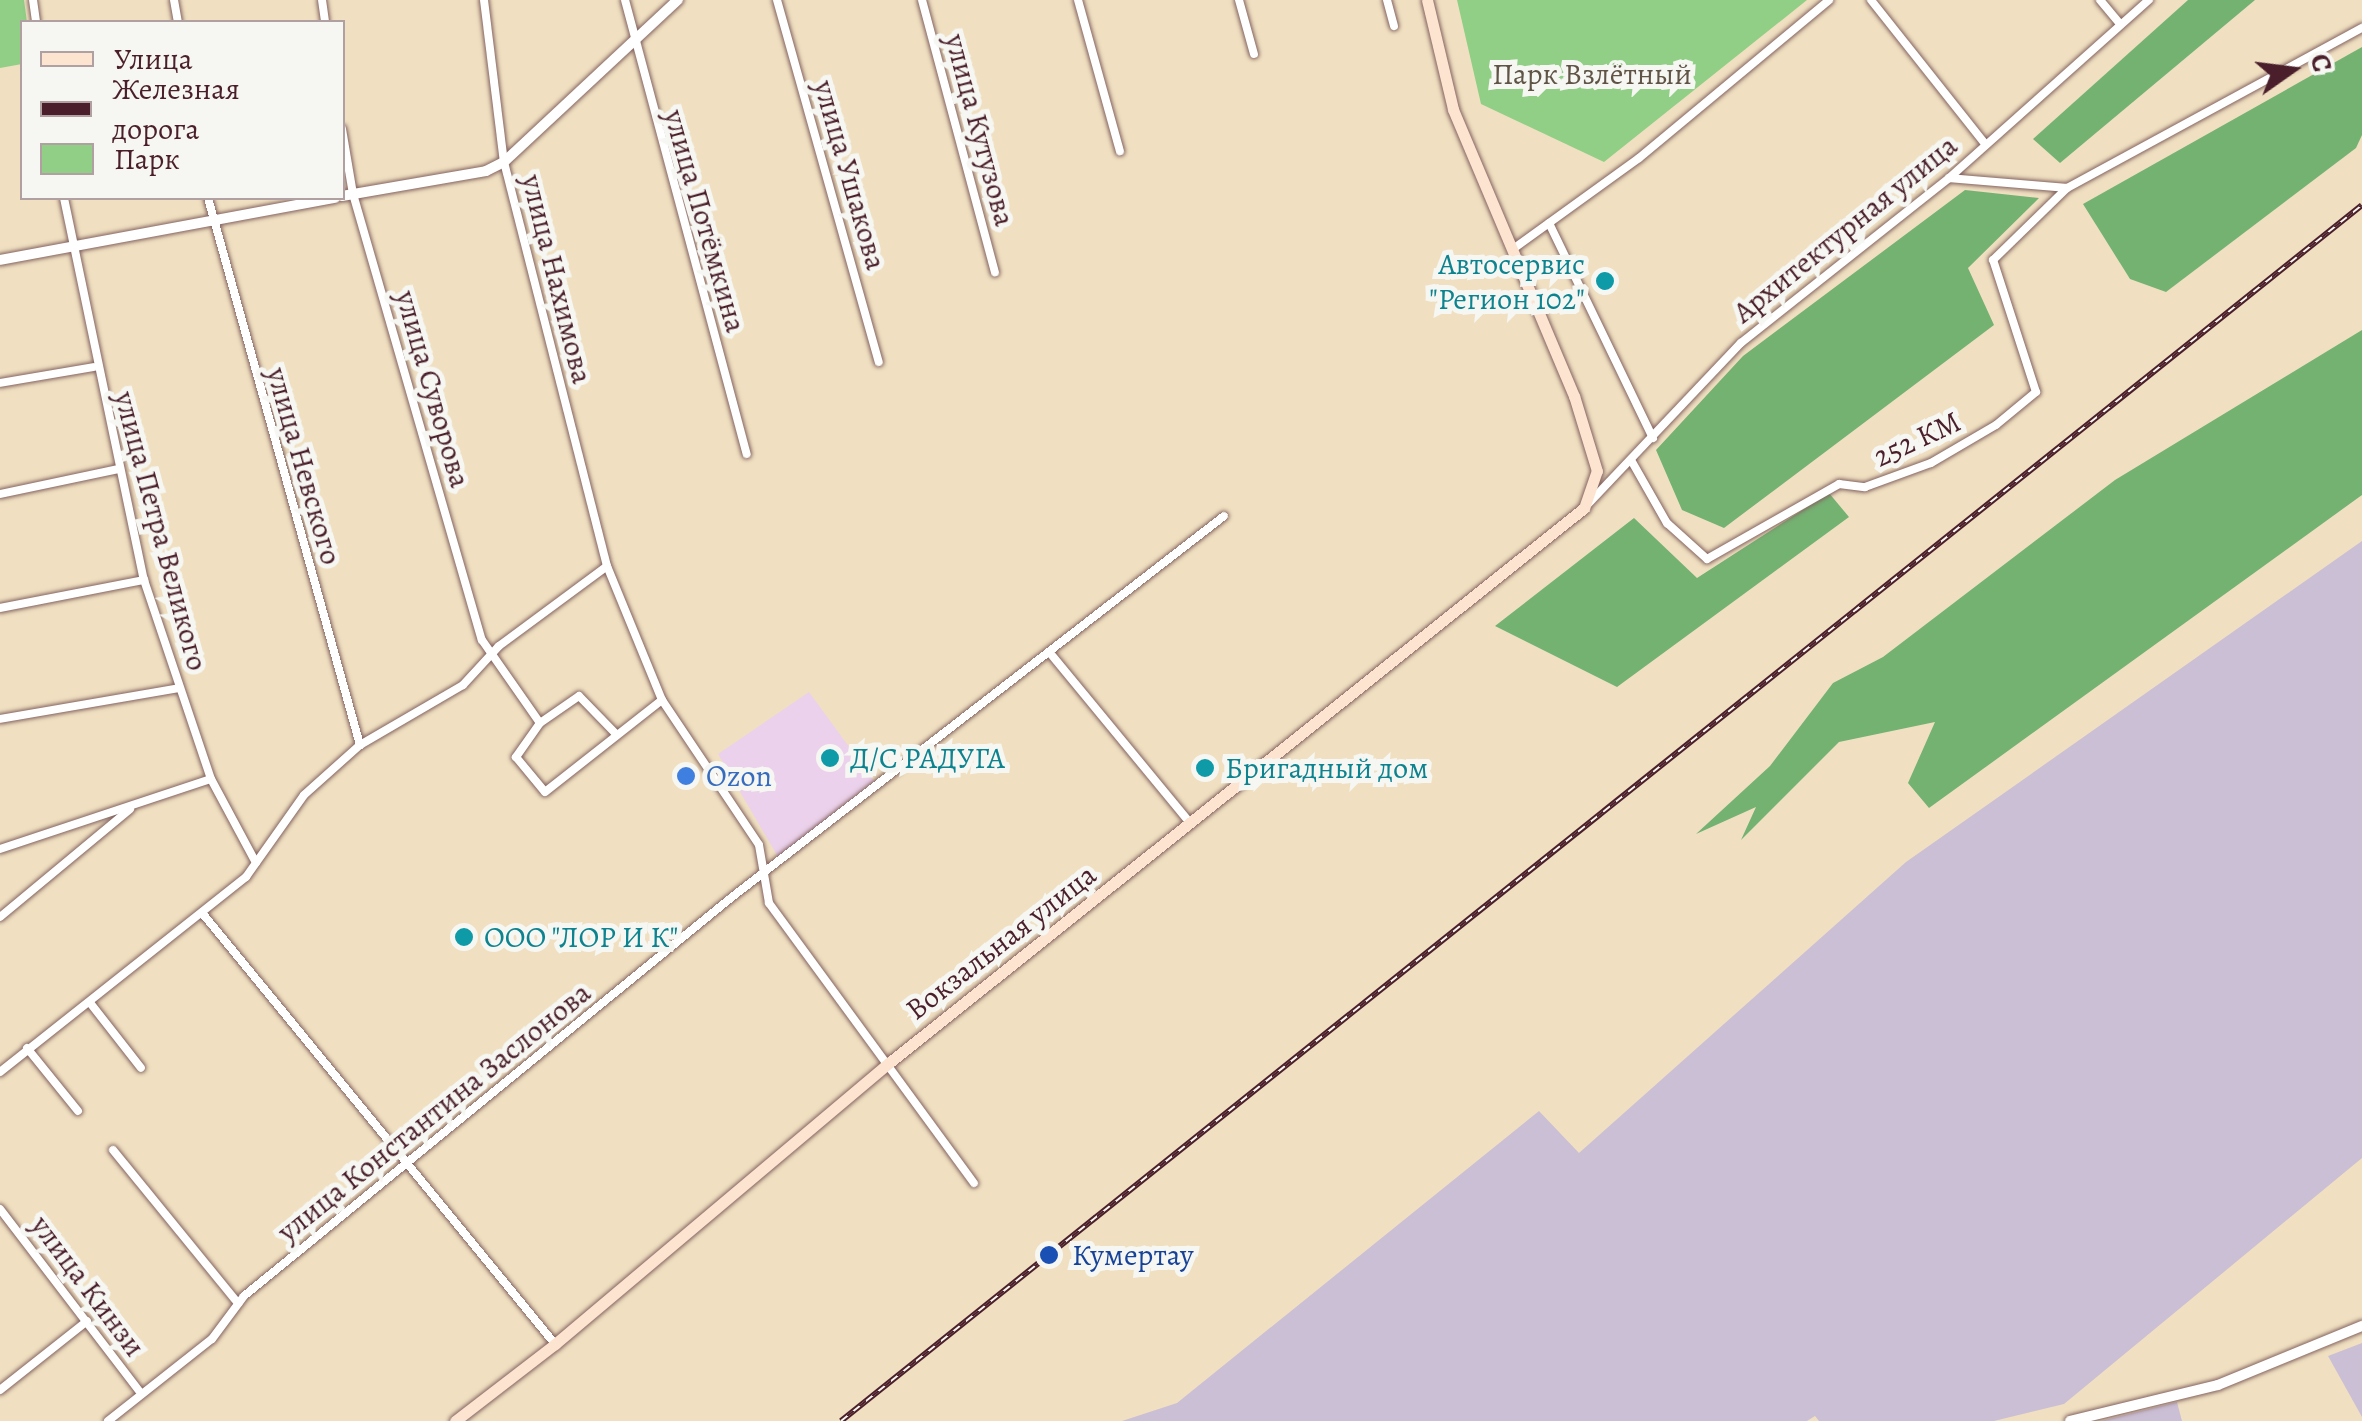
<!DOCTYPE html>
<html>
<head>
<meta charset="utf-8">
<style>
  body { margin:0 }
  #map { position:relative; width:2362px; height:1421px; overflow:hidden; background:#f0e0c1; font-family:Alegreya,serif }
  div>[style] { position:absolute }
  .built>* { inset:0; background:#ebd1eb }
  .industrial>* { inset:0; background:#cbbfd5 }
  .green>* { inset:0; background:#90cf85 }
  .forest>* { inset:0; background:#74b272 }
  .roads { filter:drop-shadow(0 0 2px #846360) drop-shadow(0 0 2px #846360) }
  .minor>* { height:8px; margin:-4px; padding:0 4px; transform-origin:4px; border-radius:4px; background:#fff }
  .tertiary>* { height:10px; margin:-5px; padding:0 5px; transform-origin:5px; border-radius:5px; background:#fff }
  .secondary>* { height:11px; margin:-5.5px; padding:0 5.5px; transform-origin:5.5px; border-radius:5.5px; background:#fde4d0 }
  .rail>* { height:6px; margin-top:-3px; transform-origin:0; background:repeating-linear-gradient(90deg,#f6f6f2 0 8px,#4a1f2b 0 16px); box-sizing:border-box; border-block:2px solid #4a1f2b }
  .dots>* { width:28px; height:28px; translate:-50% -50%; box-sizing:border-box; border:5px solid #f6f6f2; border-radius:50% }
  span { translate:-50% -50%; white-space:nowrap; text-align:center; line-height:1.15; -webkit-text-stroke:10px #f6f6f2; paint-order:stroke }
  .park-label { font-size:30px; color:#5f5446 }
  .street-label { font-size:30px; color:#4a1f2b }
  .culture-label { font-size:30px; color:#0d838f }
  .right { translate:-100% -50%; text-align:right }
  .left { translate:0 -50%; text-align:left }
  .shop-label { font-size:30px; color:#366cbe }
  .transit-label { font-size:30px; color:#164399 }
  .legend { position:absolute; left:20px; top:20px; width:325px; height:180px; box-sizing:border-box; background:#f6f6f2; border:2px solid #b1a0a2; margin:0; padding:12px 18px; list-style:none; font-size:30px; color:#4a1f2b }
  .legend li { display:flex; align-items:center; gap:20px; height:50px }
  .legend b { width:50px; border:2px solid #b1a0a2 }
  .north { position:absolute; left:2242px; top:20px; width:100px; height:100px; -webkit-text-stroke:8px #f6f6f2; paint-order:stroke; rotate:76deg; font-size:28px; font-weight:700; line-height:40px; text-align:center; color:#4a1f2b }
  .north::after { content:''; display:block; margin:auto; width:35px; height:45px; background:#4a1f2b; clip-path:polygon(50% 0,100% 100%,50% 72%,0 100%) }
</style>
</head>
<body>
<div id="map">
  <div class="built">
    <i style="clip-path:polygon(809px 692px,874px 781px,778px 857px,718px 754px)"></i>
  </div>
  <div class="industrial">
    <i style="clip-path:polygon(2362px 541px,2362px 1158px,2064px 1404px,1994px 1421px,1819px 1421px,1815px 1416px,1807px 1421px,1122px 1421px,1177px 1403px,1539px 1111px,1579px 1153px,1906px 862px)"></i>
    <i style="clip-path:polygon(2362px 1343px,2362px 1417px,2328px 1356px)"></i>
    <i style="clip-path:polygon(2177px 1402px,2182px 1421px,2101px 1421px)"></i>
  </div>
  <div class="green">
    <i style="clip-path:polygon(0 0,24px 0,27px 22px,22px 64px,0 68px)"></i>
    <i style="clip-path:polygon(1457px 0,1807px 0,1604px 162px,1481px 104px)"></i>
  </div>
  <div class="forest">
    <i style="clip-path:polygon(2188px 0,2255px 0,2060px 163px,2033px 139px)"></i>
    <i style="clip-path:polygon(2362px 47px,2362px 135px,2356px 148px,2166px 292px,2130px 279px,2083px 204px)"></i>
    <i style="clip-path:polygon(1965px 190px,2039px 198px,1968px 268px,1994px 325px,1724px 528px,1682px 510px,1656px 450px,1743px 356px)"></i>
    <i style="clip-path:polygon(2362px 330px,2362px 495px,1929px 808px,1908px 783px,1935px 722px,1839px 742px,1741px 840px,1756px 807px,1696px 834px,1770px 766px,1833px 683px,1883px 657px,2115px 480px)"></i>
    <i style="clip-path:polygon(1829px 493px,1849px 517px,1617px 687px,1495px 626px,1634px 518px,1697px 578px)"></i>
  </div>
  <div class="roads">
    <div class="minor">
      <i style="left:33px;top:0;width:22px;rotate:82deg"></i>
      <i style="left:174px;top:0;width:22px;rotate:80deg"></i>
      <i style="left:322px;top:0;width:22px;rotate:82deg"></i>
      <i style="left:484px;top:0;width:163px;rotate:83deg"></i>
      <i style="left:504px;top:162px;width:417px;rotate:75.7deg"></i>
      <i style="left:607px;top:566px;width:145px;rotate:67.7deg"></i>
      <i style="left:662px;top:700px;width:174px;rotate:56.2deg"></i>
      <i style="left:759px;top:845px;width:59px;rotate:80.2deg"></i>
      <i style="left:769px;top:903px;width:347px;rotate:53.8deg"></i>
      <i style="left:625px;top:0;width:470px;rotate:75deg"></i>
      <i style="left:777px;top:0;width:376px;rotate:74.3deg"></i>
      <i style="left:922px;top:0;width:282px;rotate:75deg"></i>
      <i style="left:1078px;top:0;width:157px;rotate:74.5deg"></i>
      <i style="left:1239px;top:0;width:56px;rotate:74.5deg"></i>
      <i style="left:1387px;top:0;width:27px;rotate:75deg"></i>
      <i style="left:1871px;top:0;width:184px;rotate:51.6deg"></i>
      <i style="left:2100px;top:0;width:31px;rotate:50deg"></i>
      <i style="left:342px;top:129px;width:66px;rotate:80.4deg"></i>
      <i style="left:353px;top:194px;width:464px;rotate:73.9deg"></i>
      <i style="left:482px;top:640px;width:101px;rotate:55.1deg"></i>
      <i style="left:1949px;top:178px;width:118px;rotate:4.8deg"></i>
      <i style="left:2067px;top:188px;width:336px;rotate:-28.5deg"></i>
      <i style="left:64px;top:198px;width:390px;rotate:78.2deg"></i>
      <i style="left:144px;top:580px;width:210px;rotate:71.4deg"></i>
      <i style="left:211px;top:779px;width:95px;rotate:61.8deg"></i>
      <i style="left:208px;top:198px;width:568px;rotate:74.47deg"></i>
      <i style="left:1549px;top:223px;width:239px;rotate:64.2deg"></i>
      <i style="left:1513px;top:249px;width:155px;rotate:-35.8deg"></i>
      <i style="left:1639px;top:158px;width:247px;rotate:-39.7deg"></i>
      <i style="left:0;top:383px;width:95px;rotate:-9.7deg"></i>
      <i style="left:1631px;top:460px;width:73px;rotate:60.3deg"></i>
      <i style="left:1667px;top:523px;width:54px;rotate:42deg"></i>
      <i style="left:1707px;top:559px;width:152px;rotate:-29.6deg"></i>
      <i style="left:1839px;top:484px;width:26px;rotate:7deg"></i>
      <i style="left:1865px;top:487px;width:70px;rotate:-20deg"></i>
      <i style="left:1931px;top:463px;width:75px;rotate:-30.3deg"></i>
      <i style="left:1996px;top:425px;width:52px;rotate:-39.5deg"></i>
      <i style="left:2036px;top:392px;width:139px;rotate:-108deg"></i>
      <i style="left:1993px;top:260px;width:103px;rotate:-44.2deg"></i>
      <i style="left:0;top:494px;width:122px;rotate:-11.9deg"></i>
      <i style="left:1588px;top:504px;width:222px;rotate:-46.5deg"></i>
      <i style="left:1741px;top:343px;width:265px;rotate:-38.4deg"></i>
      <i style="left:1949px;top:178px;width:268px;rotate:-41.7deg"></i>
      <i style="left:0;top:608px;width:147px;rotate:-11deg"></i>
      <i style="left:1050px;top:653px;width:220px;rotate:50.5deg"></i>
      <i style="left:0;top:719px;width:182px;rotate:-9.8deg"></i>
      <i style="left:616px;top:734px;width:53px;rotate:-134.2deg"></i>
      <i style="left:579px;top:696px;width:47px;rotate:145.3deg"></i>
      <i style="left:540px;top:723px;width:42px;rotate:125.2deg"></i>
      <i style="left:516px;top:757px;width:45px;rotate:50.4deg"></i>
      <i style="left:545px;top:792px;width:149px;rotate:-38.2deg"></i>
      <i style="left:0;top:849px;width:222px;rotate:-18.4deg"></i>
      <i style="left:203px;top:914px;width:556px;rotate:50.7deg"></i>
      <i style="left:0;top:917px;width:169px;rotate:-39.7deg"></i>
      <i style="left:91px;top:1004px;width:81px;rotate:52deg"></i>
      <i style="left:27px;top:1048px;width:81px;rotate:51deg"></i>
      <i style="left:0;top:1072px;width:314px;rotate:-38.4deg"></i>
      <i style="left:246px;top:877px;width:100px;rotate:-54.7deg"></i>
      <i style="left:304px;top:795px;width:75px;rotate:-41.8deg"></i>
      <i style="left:360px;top:745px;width:119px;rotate:-30.2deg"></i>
      <i style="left:463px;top:685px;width:53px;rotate:-47.3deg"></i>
      <i style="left:499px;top:646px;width:134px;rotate:-36.5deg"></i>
      <i style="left:113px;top:1150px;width:198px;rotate:50.8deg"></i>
      <i style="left:0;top:1209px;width:229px;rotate:52.6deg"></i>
      <i style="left:0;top:1390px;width:111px;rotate:-38.4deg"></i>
      <i style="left:108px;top:1421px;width:132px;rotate:-38.3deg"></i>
      <i style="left:212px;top:1339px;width:54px;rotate:-53.3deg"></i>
      <i style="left:244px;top:1296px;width:630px;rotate:-39.27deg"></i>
      <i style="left:732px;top:897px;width:622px;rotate:-37.75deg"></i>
    </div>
    <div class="tertiary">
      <i style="left:342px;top:196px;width:146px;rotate:-9.8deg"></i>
      <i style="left:486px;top:171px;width:20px;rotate:-27deg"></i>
      <i style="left:504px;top:162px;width:238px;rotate:-43deg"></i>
      <i style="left:0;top:260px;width:341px;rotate:-10.5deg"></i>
      <i style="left:2070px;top:1421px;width:152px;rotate:-13.7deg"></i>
      <i style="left:2218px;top:1385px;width:156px;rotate:-22.3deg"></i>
    </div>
    <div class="secondary">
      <i style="left:455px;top:1421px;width:126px;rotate:-37.6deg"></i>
      <i style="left:555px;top:1344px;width:438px;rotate:-40.1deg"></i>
      <i style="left:890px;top:1062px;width:888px;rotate:-38.6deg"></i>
      <i style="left:1584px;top:508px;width:39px;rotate:-71deg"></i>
      <i style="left:1597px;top:471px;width:78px;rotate:-107deg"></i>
      <i style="left:1574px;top:396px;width:311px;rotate:-112.9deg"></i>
      <i style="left:1453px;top:109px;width:112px;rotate:-103.4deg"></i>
    </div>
  </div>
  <div class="rail">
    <i style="left:841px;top:1421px;width:1947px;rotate:-38.64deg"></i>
  </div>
  <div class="dots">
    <i style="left:1605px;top:281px;background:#0f9aa8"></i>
    <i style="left:830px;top:758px;background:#0f9aa8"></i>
    <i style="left:1205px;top:768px;background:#0f9aa8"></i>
    <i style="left:686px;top:776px;background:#3f7fe0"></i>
    <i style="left:464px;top:937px;background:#0f9aa8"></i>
    <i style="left:1049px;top:1255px;background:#1a4fb4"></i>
  </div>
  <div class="park-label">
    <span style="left:1592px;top:74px">Парк Взлётный</span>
  </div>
  <div class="street-label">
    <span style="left:980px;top:130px;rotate:75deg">улица Кутузова</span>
    <span style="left:850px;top:175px;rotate:74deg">улица Ушакова</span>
    <span style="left:705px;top:221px;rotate:74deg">улица Потёмкина</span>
    <span style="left:1845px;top:229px;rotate:-39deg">Архитектурная улица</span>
    <span style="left:557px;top:279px;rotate:76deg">улица Нахимова</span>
    <span style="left:433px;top:389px;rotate:74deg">улица Суворова</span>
    <span style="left:1917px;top:439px;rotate:-25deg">252 КМ</span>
    <span style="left:304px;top:466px;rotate:74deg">улица Невского</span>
    <span style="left:161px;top:531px;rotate:75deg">улица Петра Великого</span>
    <span style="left:1001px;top:942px;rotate:-38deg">Вокзальная улица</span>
    <span style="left:434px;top:1112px;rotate:-39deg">улица Константина Заслонова</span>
    <span style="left:88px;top:1286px;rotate:53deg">улица Кинзи</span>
  </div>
  <div class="culture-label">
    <span class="right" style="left:1585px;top:281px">Автосервис<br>"Регион 102"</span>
    <span class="left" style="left:850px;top:758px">Д/С РАДУГА</span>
    <span class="left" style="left:1225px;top:768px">Бригадный дом</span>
    <span class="left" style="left:484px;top:937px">ООО "ЛОР И К"</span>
  </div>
  <div class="shop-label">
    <span class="left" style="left:706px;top:776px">Ozon</span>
  </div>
  <div class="transit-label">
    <span class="left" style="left:1072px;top:1255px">Кумертау</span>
  </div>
  <ul class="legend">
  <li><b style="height:12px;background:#fde4d0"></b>Улица</li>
  <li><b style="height:12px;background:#4a1f2b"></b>Железная дорога</li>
  <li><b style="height:28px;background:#90cf85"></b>Парк</li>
  </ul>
  <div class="north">С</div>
</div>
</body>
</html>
